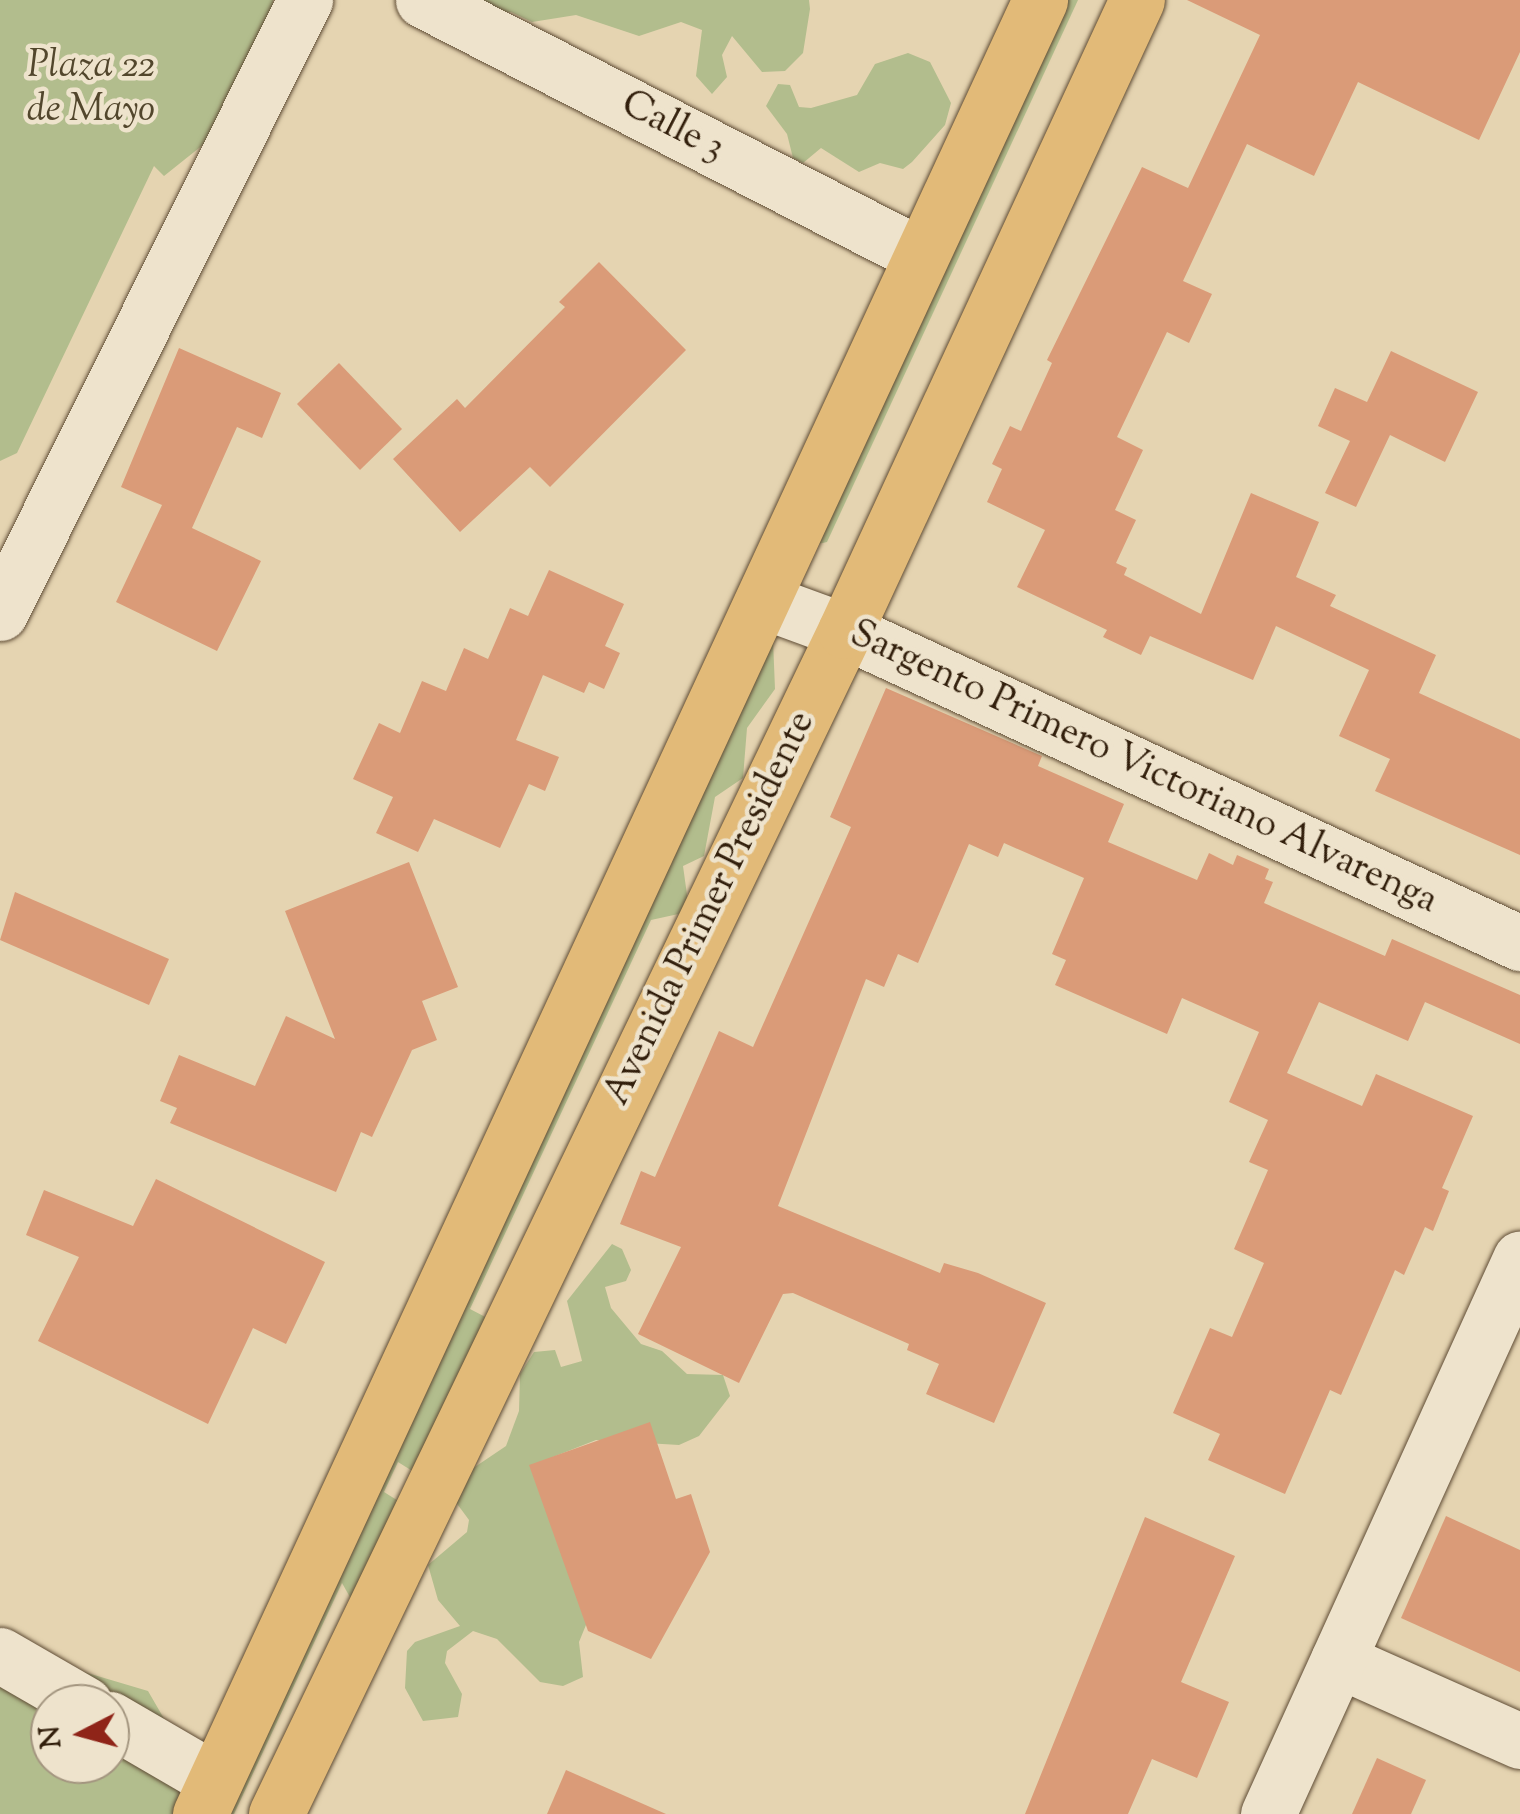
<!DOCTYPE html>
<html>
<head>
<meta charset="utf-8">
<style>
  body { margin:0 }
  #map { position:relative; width:1520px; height:1814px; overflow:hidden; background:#e5d4b1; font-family:"Sorts Mill Goudy",serif }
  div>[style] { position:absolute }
  .green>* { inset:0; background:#b2bd8d }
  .building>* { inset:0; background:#da9b78 }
  .roads { filter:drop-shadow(0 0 2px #5f4c35) drop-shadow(0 0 2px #5f4c35) }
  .minor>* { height:55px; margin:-27.5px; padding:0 27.5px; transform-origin:27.5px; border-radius:27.5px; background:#eee3cc }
  .major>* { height:55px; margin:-27.5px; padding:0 27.5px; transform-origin:27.5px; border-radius:27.5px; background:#e2ba78 }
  span { translate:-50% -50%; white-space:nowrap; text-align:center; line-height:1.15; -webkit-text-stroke:9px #eee3cc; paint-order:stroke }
  .park-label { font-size:38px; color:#52462c; font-style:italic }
  .street-label { font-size:38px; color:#321f0c }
  .north { position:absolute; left:30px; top:1684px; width:100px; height:100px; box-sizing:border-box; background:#eee3cc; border:2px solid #a3957f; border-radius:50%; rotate:264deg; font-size:28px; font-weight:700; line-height:40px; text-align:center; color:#321f0c }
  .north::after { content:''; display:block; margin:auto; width:35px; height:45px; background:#8f2418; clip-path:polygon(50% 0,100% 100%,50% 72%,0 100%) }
</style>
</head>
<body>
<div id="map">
  <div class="green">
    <i style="clip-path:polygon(0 0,273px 0,269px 92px,164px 176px,154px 166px,17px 453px,0 461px)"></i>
    <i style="clip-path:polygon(458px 0,809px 0,810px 9px,803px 53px,785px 71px,762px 72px,732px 36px,722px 55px,727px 77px,712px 94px,696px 76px,702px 30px,681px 22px,639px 36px,576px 15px,532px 22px,511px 12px,487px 14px)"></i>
    <i style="clip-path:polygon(1055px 0,1078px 0,827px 542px,818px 544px)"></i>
    <i style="clip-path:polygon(908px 53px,930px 62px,951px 103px,945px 125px,912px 162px,903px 169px,880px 163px,859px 172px,821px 148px,803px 163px,793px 158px,787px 134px,766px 106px,778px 84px,790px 85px,799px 107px,811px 108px,857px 95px,875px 64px)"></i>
    <i style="clip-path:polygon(773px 640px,775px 689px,747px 728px,743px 778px,715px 797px,704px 856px,683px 866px,688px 902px,683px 913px,651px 920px,470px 1309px,493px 1321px,417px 1474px,398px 1462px,384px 1492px,400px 1502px,351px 1599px,342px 1583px,234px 1814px,211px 1814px)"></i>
    <i style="clip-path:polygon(612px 1244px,622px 1249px,631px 1270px,626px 1281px,605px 1287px,611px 1308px,641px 1344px,662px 1351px,687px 1374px,723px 1375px,730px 1396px,699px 1436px,679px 1445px,596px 1440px,553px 1457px,540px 1490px,588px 1620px,579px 1642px,583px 1677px,563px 1686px,540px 1682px,497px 1639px,473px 1631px,447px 1651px,445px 1663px,462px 1694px,458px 1717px,423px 1721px,405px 1688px,407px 1651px,415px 1642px,460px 1626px,438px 1600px,428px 1565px,467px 1532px,469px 1520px,455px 1501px,466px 1473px,506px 1446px,519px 1411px,520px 1374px,534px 1352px,555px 1350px,561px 1367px,582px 1361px,567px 1301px)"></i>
    <i style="clip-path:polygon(evenodd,0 1647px,148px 1691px,192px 1767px,173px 1814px,0 1814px,0 1647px,50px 1704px,110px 1704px,110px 1764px,50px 1764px,50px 1704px)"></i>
  </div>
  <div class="building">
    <i style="clip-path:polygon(1187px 0,1520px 0,1520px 52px,1479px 140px,1358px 82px,1314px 176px,1247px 144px,1183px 281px,1212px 294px,1189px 343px,1167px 332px,1117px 437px,1143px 450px,1115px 510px,1136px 520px,1116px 563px,1127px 568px,1124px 575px,1201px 614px,1251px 493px,1319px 522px,1296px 577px,1336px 595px,1330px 606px,1436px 655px,1419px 693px,1520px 739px,1520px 855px,1375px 791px,1390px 759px,1339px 736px,1369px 670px,1276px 626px,1253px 680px,1150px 636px,1141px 655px,1103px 637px,1107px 630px,1017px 587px,1045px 530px,987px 502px,1002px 469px,992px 464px,1010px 426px,1021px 431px,1052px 363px,1047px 360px,1142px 167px,1188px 188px,1260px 35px)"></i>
    <i style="clip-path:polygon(599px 262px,686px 350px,550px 487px,530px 467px,460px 532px,393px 459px,457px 399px,465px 408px,565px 307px,559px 302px)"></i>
    <i style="clip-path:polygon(179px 348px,281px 393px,262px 438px,237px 427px,192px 528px,261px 561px,217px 651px,116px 602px,162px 505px,121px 487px)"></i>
    <i style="clip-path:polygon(1391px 351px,1478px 392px,1445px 462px,1390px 435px,1356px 507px,1325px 493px,1350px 441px,1318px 426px,1335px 388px,1367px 402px)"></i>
    <i style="clip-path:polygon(339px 363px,402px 429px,360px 470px,297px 404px)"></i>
    <i style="clip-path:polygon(549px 570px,624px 604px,605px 646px,620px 653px,604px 689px,589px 682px,584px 693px,543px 675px,516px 740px,559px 757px,545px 791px,529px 784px,500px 848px,434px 819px,418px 852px,376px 833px,393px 797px,353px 779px,379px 723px,400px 733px,422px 681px,446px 691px,464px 648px,488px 659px,510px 608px,528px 616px)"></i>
    <i style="clip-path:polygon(886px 688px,1042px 756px,1038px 766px,1124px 804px,1108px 842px,1197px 880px,1209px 853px,1233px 865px,1237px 855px,1269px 869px,1265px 879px,1273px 882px,1264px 903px,1385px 956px,1392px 939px,1520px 995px,1520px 1044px,1425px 1002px,1408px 1041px,1319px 1002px,1287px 1073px,1362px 1106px,1376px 1074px,1473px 1116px,1442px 1188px,1449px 1191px,1433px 1231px,1425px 1227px,1404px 1275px,1395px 1270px,1341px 1395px,1330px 1390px,1285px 1494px,1208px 1460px,1220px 1434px,1173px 1413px,1210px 1328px,1232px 1337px,1264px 1263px,1234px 1249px,1268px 1170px,1249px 1162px,1268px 1120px,1229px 1102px,1259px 1032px,1182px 998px,1167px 1034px,1055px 985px,1066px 960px,1052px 954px,1084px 878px,1004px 843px,998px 857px,969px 844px,918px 963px,898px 954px,884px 987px,866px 979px,778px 1206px,940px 1273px,944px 1263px,978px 1273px,1046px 1303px,994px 1423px,926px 1394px,939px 1364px,907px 1350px,909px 1344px,793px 1293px,783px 1294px,739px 1383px,638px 1334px,681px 1247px,620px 1224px,641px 1171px,655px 1177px,719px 1031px,753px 1047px,851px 827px,830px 817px)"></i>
    <i style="clip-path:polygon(409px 862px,458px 987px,422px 1001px,437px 1040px,412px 1050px,372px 1137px,361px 1132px,336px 1192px,170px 1123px,177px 1108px,160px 1101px,179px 1055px,255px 1086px,286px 1016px,335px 1039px,285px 911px)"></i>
    <i style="clip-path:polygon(15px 892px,169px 959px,149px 1005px,0 940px)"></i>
    <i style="clip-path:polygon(156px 1179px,325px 1262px,286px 1344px,253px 1328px,208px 1424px,38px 1341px,79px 1257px,26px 1235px,44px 1190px,133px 1226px)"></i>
    <i style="clip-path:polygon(650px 1422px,676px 1499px,691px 1494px,710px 1552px,651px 1659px,588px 1631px,529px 1465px)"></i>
    <i style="clip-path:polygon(1446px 1516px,1520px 1550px,1520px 1672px,1401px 1618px)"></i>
    <i style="clip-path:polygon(1145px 1517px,1235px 1556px,1181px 1682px,1229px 1702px,1197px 1778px,1152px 1759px,1128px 1814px,1025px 1814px)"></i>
    <i style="clip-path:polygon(1377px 1758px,1426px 1780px,1411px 1814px,1352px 1814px)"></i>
    <i style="clip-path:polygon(566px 1770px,666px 1814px,547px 1814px)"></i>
  </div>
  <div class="roads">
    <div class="minor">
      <i style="left:423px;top:0;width:559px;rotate:27.16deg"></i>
      <i style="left:763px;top:601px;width:87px;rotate:20.1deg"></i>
      <i style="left:845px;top:631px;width:744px;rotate:24.81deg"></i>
      <i style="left:0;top:613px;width:685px;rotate:-63.55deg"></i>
      <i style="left:0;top:1655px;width:98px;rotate:30deg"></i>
      <i style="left:1338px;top:1660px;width:199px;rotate:24deg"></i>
      <i style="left:110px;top:1719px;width:121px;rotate:30.2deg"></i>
      <i style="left:1268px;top:1814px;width:610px;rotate:-65.58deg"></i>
    </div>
    <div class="major">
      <i style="left:200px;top:1814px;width:1999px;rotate:-65.15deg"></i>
      <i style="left:276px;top:1814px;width:1313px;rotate:-64.31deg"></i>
      <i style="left:845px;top:631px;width:695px;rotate:-65.17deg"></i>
    </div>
  </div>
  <div class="park-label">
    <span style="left:91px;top:90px">Plaza 22<br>de Mayo</span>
  </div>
  <div class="street-label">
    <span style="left:672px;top:128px;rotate:27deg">Calle 3</span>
    <span style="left:1143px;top:769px;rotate:25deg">Sargento Primero Victoriano Alvarenga</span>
    <span style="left:711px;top:909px;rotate:-64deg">Avenida Primer Presidente</span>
  </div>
  <div class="north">N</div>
</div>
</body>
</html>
